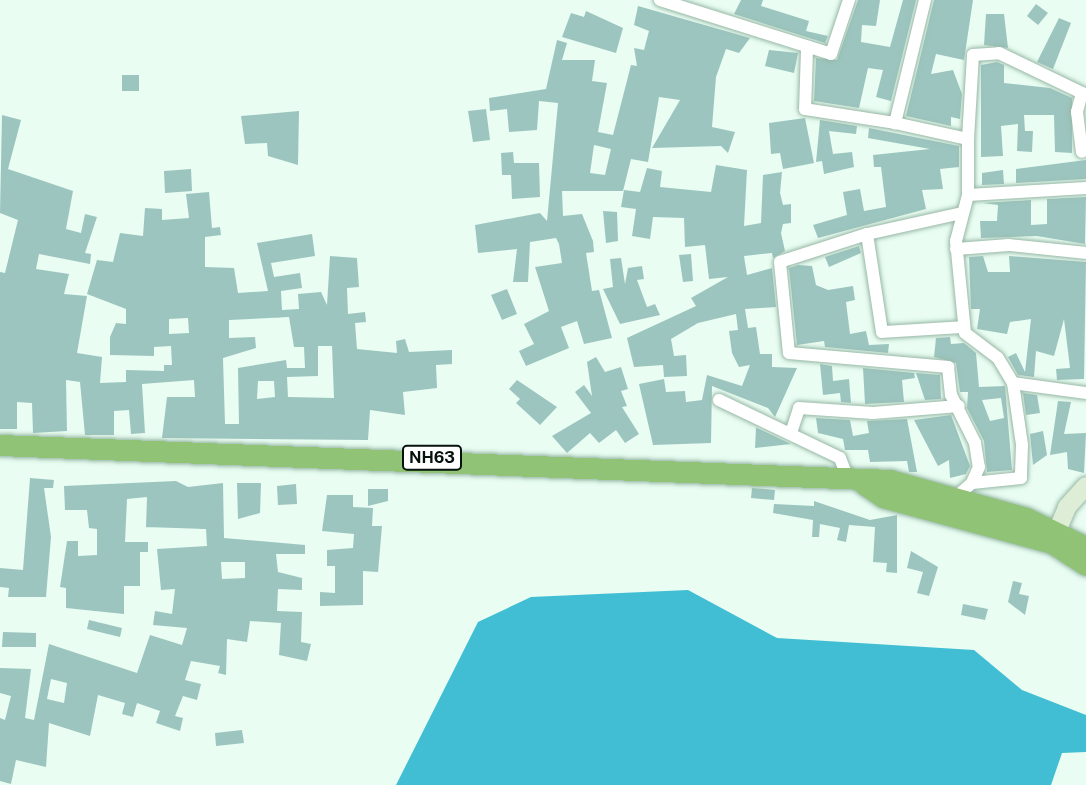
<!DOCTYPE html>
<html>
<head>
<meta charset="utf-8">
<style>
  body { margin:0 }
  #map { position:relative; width:1086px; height:785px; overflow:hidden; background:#e9fdf2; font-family:"Public Sans",sans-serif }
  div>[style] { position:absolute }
  .water>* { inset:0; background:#41bed4 }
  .building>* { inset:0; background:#9cc5bf }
  .roads { filter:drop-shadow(0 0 2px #96b7a5) drop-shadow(0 0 2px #96b7a5) }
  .street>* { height:12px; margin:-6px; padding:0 6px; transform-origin:6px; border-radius:6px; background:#fff }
  .secondary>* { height:18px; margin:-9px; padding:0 9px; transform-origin:9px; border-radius:9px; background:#deedd6 }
  .highway>* { height:21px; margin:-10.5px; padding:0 10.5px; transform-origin:10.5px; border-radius:10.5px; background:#90c376 }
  span { translate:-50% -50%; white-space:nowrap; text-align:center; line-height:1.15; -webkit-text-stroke:7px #fff; paint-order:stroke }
  .shield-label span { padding:2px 5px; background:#fff; border:2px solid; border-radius:5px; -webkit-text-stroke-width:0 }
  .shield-label { font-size:16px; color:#06120c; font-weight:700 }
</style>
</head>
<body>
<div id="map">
  <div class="water">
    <i style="clip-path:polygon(688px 590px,777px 638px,974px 650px,1022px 690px,1086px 715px,1086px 752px,1062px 753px,1051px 785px,396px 785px,478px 622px,531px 597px)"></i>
  </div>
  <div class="building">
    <i style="clip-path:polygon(741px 0,763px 0,761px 6px,809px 21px,806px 31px,828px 36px,825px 43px,734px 14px)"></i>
    <i style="clip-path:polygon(858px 0,880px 0,876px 26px,862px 25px,861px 42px,890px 47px,903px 0,916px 0,891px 101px,876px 97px,883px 70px,868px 68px,859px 108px,814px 101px,816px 58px,837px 60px)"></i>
    <i style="clip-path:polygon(934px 0,973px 0,964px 60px,936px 54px,931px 74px,953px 70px,962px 94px,960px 119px,951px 117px,951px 126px,906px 116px)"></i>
    <i style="clip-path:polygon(1036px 4px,1048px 13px,1038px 25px,1027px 16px)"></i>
    <i style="clip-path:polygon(evenodd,638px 6px,750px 38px,739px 53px,726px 49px,716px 77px,712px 127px,735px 132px,728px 153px,721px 146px,652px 148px,680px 100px,659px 97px,648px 162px,631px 159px,623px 191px,562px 191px,563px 216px,582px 214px,593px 241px,594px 252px,586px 253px,592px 291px,599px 290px,612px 338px,584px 344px,577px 321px,561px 327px,569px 348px,526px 366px,519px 351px,534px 344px,524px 324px,549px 311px,535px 267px,562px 263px,559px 244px,556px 238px,530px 242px,528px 282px,513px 282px,517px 249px,478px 253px,475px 225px,540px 213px,547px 221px,558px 103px,539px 101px,537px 130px,509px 132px,507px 109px,490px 111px,489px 98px,546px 89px,557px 40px,567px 43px,562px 60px,595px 60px,592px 81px,607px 83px,598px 132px,613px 135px,631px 65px,637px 66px,634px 48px,644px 50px,649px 31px,634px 25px,638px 6px,594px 145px,611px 149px,605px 175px,590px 173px,594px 145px)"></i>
    <i style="clip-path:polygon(586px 11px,623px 28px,616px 53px,562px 37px,571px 13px,584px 17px)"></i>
    <i style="clip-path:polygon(986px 14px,1004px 14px,1008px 48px,984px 45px)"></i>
    <i style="clip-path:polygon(1059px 18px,1071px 23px,1053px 69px,1037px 62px)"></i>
    <i style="clip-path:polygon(769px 50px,798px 53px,794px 73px,765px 66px)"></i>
    <i style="clip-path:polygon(997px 62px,1004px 65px,1004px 83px,1050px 88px,1072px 98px,1072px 153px,1055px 152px,1054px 115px,1024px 115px,1025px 131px,1033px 131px,1032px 152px,1017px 151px,1018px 124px,1001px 126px,1003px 156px,981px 157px,981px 65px)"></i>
    <i style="clip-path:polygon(122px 75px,139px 75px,139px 91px,122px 91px)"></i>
    <i style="clip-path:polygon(486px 109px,490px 140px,473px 142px,468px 111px)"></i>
    <i style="clip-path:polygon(299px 111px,298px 165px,268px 156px,267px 143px,245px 144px,241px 116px)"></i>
    <i style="clip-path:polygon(evenodd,2px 115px,21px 120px,8px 169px,73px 191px,66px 229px,81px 233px,85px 214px,97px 217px,85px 253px,91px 254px,90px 264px,39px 254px,36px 269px,69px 274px,64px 294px,87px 296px,77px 353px,102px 357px,100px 383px,126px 382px,126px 370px,164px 371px,164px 365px,172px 365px,171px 346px,154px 347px,154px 356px,110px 355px,110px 337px,116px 323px,126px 324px,126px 309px,87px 294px,97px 260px,113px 262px,120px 233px,143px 236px,145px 208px,162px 209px,162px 220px,189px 218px,186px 194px,209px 192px,212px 228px,220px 227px,221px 235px,205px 237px,205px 267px,234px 268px,238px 293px,268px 291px,257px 243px,312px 234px,315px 256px,271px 263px,274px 277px,300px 273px,302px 288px,281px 291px,282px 310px,299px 309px,298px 294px,321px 292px,327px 305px,330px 256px,357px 258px,359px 287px,347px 288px,348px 314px,365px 312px,366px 322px,355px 323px,357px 349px,397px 353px,396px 341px,405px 339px,409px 352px,452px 350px,452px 364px,436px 365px,437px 388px,403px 392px,405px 415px,370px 410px,368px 440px,162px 438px,167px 397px,195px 397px,194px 380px,142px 384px,145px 433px,131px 434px,129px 410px,114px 411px,114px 435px,85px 435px,80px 382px,66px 380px,67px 431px,33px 433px,32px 403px,17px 402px,17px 429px,0 429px,0 272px,5px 273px,18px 220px,0 213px,2px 115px,289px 317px,294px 347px,304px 347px,305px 368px,287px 368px,286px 360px,238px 368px,239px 424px,225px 424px,223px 358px,256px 348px,255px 337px,229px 338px,229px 320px,289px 317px,2px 115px,188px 318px,189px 333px,169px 334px,169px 319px,188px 318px,2px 115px,318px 346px,332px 346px,334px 398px,288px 397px,287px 377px,318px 376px,318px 346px,2px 115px,258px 381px,274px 381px,275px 397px,257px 399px,258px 381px)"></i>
    <i style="clip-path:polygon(805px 118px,814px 163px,783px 169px,780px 153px,771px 154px,769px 123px)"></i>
    <i style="clip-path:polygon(820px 120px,857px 126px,856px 134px,829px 131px,833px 154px,852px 152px,854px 167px,824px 174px,822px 161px,816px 162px)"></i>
    <i style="clip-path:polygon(869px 128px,959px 146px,959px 167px,940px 169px,943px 189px,922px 190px,926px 209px,818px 238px,813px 225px,847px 215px,843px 192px,860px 189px,864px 211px,886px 207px,881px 167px,874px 167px,873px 155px,930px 149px,868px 138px)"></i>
    <i style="clip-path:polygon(513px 152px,514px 163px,539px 163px,540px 197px,512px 199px,511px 175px,502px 175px,501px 153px)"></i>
    <i style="clip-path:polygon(1086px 160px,1086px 179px,1016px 183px,1016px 169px)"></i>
    <i style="clip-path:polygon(716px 165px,747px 170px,744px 226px,761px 223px,763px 175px,782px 172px,780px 193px,783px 205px,791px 204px,791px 223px,783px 224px,781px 233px,785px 251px,773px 258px,772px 253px,744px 256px,747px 275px,772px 268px,776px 307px,745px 309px,748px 328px,756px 327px,760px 354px,772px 354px,772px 367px,797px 368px,775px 417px,768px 408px,712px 386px,711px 443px,653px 445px,639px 384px,664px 379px,666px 392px,685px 391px,686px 402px,702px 400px,707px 375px,742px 386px,750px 365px,739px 367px,732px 353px,729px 331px,738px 330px,736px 314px,698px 323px,671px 339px,674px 356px,686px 355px,687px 376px,664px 377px,663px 365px,634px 367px,627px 338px,696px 306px,691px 298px,728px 277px,709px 279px,705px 245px,685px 247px,684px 218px,653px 217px,650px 239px,632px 236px,636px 209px,621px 207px,624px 190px,640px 192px,647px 168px,662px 171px,660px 187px,711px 192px)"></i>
    <i style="clip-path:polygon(191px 169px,192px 191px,165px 193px,164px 171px)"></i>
    <i style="clip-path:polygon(1003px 170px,1004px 184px,982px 185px,982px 173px)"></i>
    <i style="clip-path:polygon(1086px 197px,1085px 244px,1037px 236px,981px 238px,980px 221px,997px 221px,998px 205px,983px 203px,1031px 200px,1031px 225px,1047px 224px,1047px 199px)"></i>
    <i style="clip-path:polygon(603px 211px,617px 212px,618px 241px,606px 243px)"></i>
    <i style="clip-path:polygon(859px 246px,861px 253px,829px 267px,825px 257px)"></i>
    <i style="clip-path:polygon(691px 254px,693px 281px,683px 282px,679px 255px)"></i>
    <i style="clip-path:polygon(983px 256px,988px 272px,1010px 272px,1009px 256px,1086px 262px,1084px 379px,1057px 380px,1056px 369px,1070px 368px,1064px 319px,1054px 356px,1036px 351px,1034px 377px,1018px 375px,1008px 357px,1016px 353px,1025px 372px,1031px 319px,1010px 322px,1007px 334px,977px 329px,980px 309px,971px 309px,969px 257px)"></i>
    <i style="clip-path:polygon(621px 258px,625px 284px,628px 268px,642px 266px,644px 279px,637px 280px,647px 307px,655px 304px,660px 315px,620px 324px,603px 289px,613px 287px,610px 259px)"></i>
    <i style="clip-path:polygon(798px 265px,812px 266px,816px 285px,828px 290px,853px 286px,855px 300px,846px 302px,850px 334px,866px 331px,869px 345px,889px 344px,888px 353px,825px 347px,824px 341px,797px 345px,789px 268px)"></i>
    <i style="clip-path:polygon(507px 289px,517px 314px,502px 320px,491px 295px)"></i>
    <i style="clip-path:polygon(evenodd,950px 337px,951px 344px,964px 343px,976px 353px,979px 387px,1005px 386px,1012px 470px,987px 472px,984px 441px,967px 408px,968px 392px,960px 392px,956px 363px,934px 357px,936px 338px,950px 337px,1001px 398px,1004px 418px,990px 421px,982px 400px,1001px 398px)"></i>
    <i style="clip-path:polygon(596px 357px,605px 372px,621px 367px,628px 389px,621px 391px,627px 406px,622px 407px,639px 434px,625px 443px,616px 430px,599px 443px,590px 433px,567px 453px,552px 436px,591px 413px,575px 392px,584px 385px,592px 396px,587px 362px)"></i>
    <i style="clip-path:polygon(820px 364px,832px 366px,833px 381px,849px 379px,851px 403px,841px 402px,840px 393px,823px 395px)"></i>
    <i style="clip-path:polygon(863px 368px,914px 373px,915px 378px,902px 380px,904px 402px,865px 404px)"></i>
    <i style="clip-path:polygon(916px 373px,940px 375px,941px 399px,925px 400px)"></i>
    <i style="clip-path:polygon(517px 380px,557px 407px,540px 425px,516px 403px,520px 399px,509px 389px)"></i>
    <i style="clip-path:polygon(1023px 393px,1037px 395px,1040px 413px,1026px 415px)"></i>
    <i style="clip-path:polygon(1058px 401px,1071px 402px,1064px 434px,1086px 433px,1084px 473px,1068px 469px,1067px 452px,1050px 455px)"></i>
    <i style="clip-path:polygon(951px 415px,970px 466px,966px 474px,950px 478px,949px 460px,938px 466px,914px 420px)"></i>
    <i style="clip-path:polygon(816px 418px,850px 420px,853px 436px,869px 433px,867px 421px,907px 419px,917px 472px,909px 472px,907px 461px,870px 462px,868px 450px,845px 450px,843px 439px,818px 433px)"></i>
    <i style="clip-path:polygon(756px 428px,757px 428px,791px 444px,755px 448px)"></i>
    <i style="clip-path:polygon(1043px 431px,1047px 455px,1033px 465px,1030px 434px)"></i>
    <i style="clip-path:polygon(30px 478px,54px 480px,53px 488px,44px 488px,51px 537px,46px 597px,8px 597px,9px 588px,0 587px,0 568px,23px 570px)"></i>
    <i style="clip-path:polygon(evenodd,176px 481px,188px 487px,223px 483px,224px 538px,305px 545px,305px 554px,276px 554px,278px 572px,302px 578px,302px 590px,278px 589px,277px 611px,302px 612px,301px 642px,311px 644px,307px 661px,279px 655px,281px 623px,250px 621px,247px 642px,227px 639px,226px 675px,218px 673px,220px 666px,191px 661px,185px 680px,201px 684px,197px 700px,183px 696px,175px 716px,183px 718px,180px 731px,156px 723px,160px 711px,137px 703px,133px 717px,122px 714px,125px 703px,98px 695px,90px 736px,49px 723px,46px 767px,16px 760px,11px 784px,0 781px,0 718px,5px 720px,11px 696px,0 693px,0 668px,31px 669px,25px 718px,34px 720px,49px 644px,137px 673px,150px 635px,182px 645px,187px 628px,153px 625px,155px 611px,172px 614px,175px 589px,161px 590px,157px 549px,207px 546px,206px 529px,146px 527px,147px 497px,127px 499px,125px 542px,148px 542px,148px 552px,140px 552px,140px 586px,124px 586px,124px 614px,66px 608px,66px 588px,60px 587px,67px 541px,78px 541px,78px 556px,97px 555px,97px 529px,89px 528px,87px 510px,65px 510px,64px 486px,176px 481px,221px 562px,245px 562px,245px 578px,222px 579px,221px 562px,176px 481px,51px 679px,67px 683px,64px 703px,47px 699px,51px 679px)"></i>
    <i style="clip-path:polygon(237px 483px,261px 483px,260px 513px,238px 519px)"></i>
    <i style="clip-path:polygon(296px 484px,297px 504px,278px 505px,277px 486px)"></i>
    <i style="clip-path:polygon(752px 488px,775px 490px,774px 500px,751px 498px)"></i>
    <i style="clip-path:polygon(368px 489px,388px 489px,388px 501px,368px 506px)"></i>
    <i style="clip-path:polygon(327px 495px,353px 495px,353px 507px,373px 508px,372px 526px,382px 526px,378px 572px,363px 571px,363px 605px,320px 606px,320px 592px,335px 593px,335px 566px,327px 566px,327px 550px,353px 548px,354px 534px,322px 531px)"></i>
    <i style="clip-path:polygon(814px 501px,870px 520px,897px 515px,897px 573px,886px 572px,887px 563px,873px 562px,875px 527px,849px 525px,846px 542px,837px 540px,840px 528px,820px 524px,819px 537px,812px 537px,813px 520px,773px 513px,774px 504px,814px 506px)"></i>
    <i style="clip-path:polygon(911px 551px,938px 567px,929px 596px,917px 593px,923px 572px,907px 568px)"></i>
    <i style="clip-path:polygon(1013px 581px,1022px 583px,1019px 594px,1029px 596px,1025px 615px,1008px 602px)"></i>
    <i style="clip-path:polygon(963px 604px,988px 609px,985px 620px,961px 615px)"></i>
    <i style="clip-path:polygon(89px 620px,122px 628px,120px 637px,87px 629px)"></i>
    <i style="clip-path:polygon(3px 632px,36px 633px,36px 647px,2px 647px)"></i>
    <i style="clip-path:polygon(242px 730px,244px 743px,216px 746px,215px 733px)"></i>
  </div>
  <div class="roads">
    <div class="street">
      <i style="left:660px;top:0;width:179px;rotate:17.5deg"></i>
      <i style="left:831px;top:54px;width:57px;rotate:-71.6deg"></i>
      <i style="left:925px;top:0;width:127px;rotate:103.7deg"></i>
      <i style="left:895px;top:123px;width:75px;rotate:12.4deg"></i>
      <i style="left:968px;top:139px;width:56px;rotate:90deg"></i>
      <i style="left:968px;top:195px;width:48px;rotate:104.6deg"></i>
      <i style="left:956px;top:241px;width:92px;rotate:84.4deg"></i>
      <i style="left:965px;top:333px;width:41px;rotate:37.1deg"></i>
      <i style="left:998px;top:358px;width:29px;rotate:59deg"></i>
      <i style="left:1013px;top:383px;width:63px;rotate:81.7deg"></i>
      <i style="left:1022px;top:445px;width:33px;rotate:92deg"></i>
      <i style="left:1021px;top:478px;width:49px;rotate:174.2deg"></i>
      <i style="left:972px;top:483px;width:21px;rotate:139deg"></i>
      <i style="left:807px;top:50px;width:59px;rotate:91.9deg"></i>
      <i style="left:805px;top:109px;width:91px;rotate:8.8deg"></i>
      <i style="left:968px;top:139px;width:84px;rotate:-86.6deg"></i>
      <i style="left:973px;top:55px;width:26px;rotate:-4deg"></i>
      <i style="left:999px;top:53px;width:92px;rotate:25.7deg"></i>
      <i style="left:1082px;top:93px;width:20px;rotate:105deg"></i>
      <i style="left:1077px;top:112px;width:40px;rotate:82.9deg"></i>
      <i style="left:968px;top:195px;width:118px;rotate:-3.4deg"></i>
      <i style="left:962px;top:213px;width:97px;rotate:167.5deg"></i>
      <i style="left:867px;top:234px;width:99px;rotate:81.3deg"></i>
      <i style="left:882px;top:332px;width:82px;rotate:-3.5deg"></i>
      <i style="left:867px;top:234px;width:91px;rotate:162.2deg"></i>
      <i style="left:780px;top:262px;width:91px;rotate:84.4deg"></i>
      <i style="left:789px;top:353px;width:160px;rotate:5deg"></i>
      <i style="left:948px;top:367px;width:28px;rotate:84deg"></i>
      <i style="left:951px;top:395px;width:54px;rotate:63.4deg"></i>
      <i style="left:975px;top:443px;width:24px;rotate:81deg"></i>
      <i style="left:979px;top:467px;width:17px;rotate:114deg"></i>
      <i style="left:956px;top:249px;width:53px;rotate:-4.3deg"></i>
      <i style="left:1009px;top:245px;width:77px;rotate:5.9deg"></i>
      <i style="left:1013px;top:383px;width:74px;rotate:7.8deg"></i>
      <i style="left:719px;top:400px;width:134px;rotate:25.6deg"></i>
      <i style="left:840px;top:458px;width:25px;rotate:69deg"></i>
      <i style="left:792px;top:430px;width:23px;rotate:-72deg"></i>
      <i style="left:799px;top:408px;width:74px;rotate:3.9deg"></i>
      <i style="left:873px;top:413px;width:86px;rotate:-4.7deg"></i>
    </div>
    <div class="secondary">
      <i style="left:1052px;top:543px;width:39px;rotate:-67deg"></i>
      <i style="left:1067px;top:507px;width:28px;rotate:-48deg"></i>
    </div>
    <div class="highway">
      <i style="left:0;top:445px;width:891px;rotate:2.25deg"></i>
      <i style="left:890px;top:480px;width:141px;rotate:15.6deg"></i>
      <i style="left:1026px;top:518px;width:67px;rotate:25.8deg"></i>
      <i style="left:864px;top:484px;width:23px;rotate:34deg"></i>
      <i style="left:883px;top:497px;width:175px;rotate:15.2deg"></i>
      <i style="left:1052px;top:543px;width:40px;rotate:32.9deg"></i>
    </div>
  </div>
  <div class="shield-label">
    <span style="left:432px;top:458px">NH63</span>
  </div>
</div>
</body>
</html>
